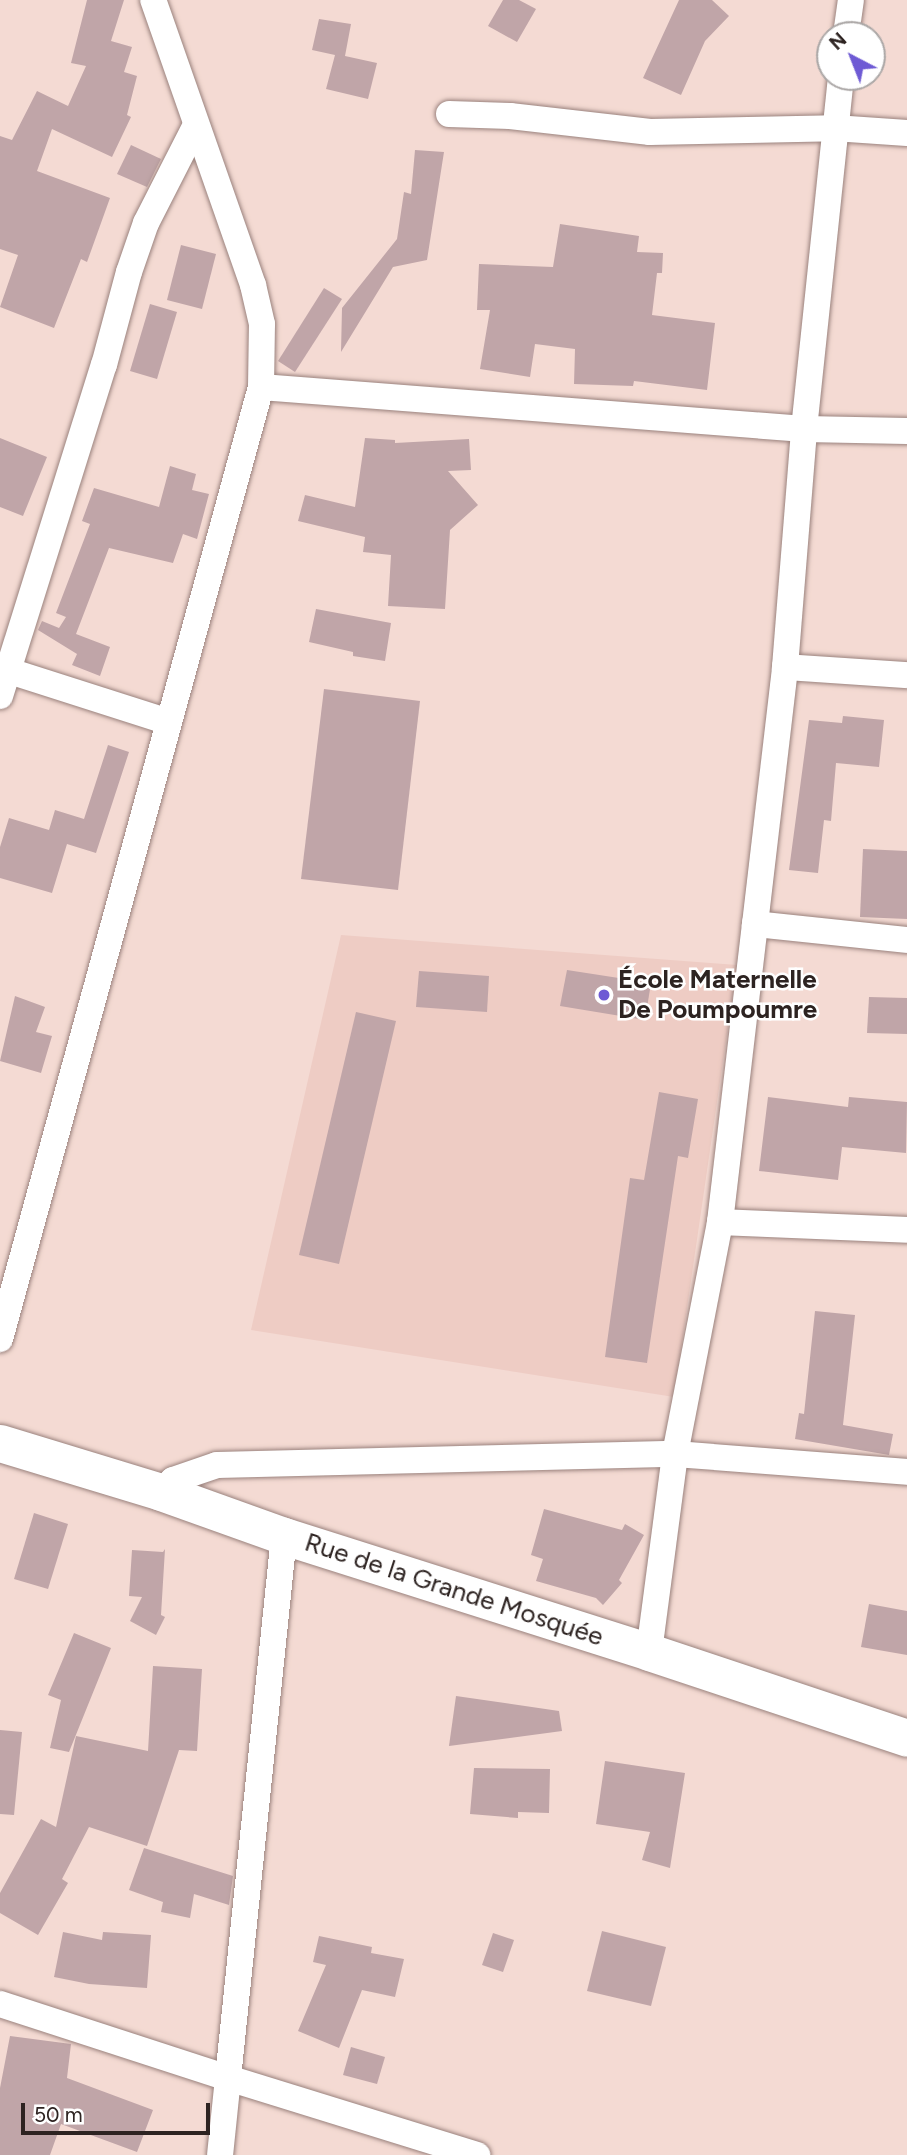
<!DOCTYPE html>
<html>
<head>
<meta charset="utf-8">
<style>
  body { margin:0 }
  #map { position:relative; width:907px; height:2155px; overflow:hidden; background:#f4dad3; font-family:Figtree,sans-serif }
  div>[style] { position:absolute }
  .built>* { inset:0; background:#eeccc4 }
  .building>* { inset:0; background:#c0a5a8 }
  .roads { filter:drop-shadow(0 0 2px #9a827d) drop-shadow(0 0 2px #9a827d) }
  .street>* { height:26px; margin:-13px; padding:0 13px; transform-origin:13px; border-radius:13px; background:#fff }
  .secondary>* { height:37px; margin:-18.5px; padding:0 18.5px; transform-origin:18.5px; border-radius:18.5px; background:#fff }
  .dots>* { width:19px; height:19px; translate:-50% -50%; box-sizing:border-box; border:4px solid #fff; border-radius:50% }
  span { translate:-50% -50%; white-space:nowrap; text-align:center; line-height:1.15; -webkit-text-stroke:5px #fff; paint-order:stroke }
  .poi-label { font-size:26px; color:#2d2321; font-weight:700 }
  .left { translate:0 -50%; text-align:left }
  .street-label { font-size:26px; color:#2d2321 }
  .north { position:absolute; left:816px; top:21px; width:70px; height:70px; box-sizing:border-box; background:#fff; border:2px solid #aba7a6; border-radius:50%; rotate:318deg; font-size:19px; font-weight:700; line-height:28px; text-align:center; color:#2d2321 }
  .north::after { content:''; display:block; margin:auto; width:24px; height:32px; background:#6e5ad4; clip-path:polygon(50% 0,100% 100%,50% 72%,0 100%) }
  .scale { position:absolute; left:21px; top:2103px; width:189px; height:32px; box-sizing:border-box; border:4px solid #2d2321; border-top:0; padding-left:9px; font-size:21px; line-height:24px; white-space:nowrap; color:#2d2321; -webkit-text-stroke:5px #fff; paint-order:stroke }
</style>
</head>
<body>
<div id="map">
  <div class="built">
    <i style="clip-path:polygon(341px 935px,737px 965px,674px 1397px,251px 1330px)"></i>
  </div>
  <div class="building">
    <i style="clip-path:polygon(87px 0,124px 0,111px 41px,132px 47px,124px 72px,137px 76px,127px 115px,131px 117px,112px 157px,52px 129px,37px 171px,110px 198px,87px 262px,81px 259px,54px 328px,0 307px,18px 255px,0 249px,0 136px,12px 140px,37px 91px,68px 106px,86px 66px,71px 63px)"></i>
    <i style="clip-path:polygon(503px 0,519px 0,536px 9px,517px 42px,488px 26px)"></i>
    <i style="clip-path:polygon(679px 0,712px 0,729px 16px,705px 41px,681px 95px,643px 78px)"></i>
    <i style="clip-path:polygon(319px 19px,351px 24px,345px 56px,377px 63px,368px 99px,326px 89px,335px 55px,312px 50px)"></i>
    <i style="clip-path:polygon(131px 145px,161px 159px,147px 187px,117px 174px)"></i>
    <i style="clip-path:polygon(415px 150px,444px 152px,427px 260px,393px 267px,341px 352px,342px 308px,397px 239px,404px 192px,411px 194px)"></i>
    <i style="clip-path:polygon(560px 224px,639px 236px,637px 252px,663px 253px,662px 273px,657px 273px,652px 315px,715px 323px,707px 390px,634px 381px,633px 386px,574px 384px,575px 349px,535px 344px,530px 377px,480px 369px,490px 310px,477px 310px,479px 264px,553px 267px)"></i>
    <i style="clip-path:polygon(181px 245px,216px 254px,202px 309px,167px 300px)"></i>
    <i style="clip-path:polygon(324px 288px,342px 299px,295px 372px,278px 361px)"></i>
    <i style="clip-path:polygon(150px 304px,177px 312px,157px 379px,130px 371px)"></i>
    <i style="clip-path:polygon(0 438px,47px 457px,23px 516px,0 507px)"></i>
    <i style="clip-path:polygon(365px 438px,395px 440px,395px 443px,469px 439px,471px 470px,448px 471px,478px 505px,450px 530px,445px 609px,388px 606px,391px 555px,363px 552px,365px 537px,298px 521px,305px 495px,355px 507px)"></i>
    <i style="clip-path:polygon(170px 466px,196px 474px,192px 490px,209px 494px,197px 539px,183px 534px,173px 563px,109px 548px,76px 634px,110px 647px,100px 676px,72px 665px,77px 654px,38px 630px,42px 621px,59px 628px,66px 617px,56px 613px,90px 524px,82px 521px,94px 488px,159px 507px)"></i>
    <i style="clip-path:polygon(316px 609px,391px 623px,385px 661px,353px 656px,353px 652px,309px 642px)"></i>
    <i style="clip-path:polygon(324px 689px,420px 701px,398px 890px,301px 879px)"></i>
    <i style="clip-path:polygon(843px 716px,884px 720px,879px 767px,836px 763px,831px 821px,824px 820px,818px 873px,789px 870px,809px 720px,842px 723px)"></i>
    <i style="clip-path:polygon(108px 745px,129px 752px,96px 853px,67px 844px,52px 893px,0 878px,0 847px,9px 818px,49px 830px,55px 810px,84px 819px)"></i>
    <i style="clip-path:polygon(863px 849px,907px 851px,907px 919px,860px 917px)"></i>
    <i style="clip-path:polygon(567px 970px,651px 983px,645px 1020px,560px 1006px)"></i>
    <i style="clip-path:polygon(419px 971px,489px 976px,487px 1012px,416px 1007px)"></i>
    <i style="clip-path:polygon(15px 996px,45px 1007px,36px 1032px,52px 1036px,41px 1073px,0 1061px)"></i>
    <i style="clip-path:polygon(869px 997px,907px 998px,907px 1034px,867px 1033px)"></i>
    <i style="clip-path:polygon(356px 1012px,396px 1021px,339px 1264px,299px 1255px)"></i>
    <i style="clip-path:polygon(659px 1092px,698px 1099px,688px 1158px,678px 1156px,647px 1363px,605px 1357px,630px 1178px,644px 1180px)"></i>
    <i style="clip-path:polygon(768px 1097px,848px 1107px,849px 1097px,907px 1102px,906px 1153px,842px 1147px,838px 1180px,759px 1171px)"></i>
    <i style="clip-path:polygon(815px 1311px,855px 1315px,843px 1425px,893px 1434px,889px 1455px,795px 1439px,799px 1413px,804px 1414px)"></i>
    <i style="clip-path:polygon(544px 1509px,622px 1530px,625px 1524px,644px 1535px,619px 1580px,622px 1583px,603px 1605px,596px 1598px,536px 1581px,543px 1559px,531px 1555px)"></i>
    <i style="clip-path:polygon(34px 1513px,68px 1524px,48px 1589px,14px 1579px)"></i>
    <i style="clip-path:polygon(165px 1549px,161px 1615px,165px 1617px,156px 1635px,130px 1621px,142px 1597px,129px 1596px,132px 1550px,163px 1552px)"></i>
    <i style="clip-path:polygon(869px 1604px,907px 1611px,907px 1655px,861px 1647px)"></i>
    <i style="clip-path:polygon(74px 1633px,111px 1648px,69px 1752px,50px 1748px,61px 1700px,48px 1695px)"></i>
    <i style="clip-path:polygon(153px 1666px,202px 1669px,197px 1751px,179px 1750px,147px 1846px,89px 1827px,62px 1879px,68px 1883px,38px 1935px,0 1913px,0 1893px,41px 1819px,56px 1827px,76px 1736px,148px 1751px)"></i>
    <i style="clip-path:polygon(456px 1696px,559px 1711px,562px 1731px,449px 1746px)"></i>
    <i style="clip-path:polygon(0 1730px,22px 1732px,14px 1815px,0 1814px)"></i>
    <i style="clip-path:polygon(605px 1761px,685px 1773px,670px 1868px,642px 1860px,650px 1832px,596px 1824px)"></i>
    <i style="clip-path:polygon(474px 1768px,550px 1769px,549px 1813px,518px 1812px,518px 1818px,470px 1814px)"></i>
    <i style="clip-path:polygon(144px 1848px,233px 1876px,229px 1905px,194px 1894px,190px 1918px,161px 1912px,163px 1902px,129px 1890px)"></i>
    <i style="clip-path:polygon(602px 1931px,666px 1947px,651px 2006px,587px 1991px)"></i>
    <i style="clip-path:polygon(63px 1932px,102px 1940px,103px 1932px,151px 1935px,147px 1988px,89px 1984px,54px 1977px)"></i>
    <i style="clip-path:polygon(493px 1933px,514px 1940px,503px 1972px,482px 1965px)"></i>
    <i style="clip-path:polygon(319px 1936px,372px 1947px,371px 1953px,404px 1959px,395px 1997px,362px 1990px,339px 2048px,298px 2031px,326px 1965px,313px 1962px)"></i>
    <i style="clip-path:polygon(10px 2036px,71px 2044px,67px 2078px,153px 2110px,137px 2152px,61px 2124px,50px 2155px,0 2155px,0 2088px)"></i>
    <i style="clip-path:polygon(351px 2047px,385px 2057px,377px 2084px,343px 2075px)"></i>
  </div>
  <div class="roads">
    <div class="street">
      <i style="left:846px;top:35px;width:35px;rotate:-82deg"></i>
      <i style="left:449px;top:114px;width:61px;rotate:1.9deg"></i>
      <i style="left:510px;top:116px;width:141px;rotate:6.5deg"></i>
      <i style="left:650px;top:132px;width:184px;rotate:-1.2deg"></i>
      <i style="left:834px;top:128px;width:73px;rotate:3.9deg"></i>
      <i style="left:261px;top:387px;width:545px;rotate:4.42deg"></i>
      <i style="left:804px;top:429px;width:103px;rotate:1.1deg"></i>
      <i style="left:785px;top:667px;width:122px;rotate:3.8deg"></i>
      <i style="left:0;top:668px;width:177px;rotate:17.7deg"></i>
      <i style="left:0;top:696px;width:347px;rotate:-72.6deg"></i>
      <i style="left:104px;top:365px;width:96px;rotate:-75deg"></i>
      <i style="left:129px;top:272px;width:52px;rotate:-70.9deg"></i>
      <i style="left:146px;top:223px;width:110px;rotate:-63deg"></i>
      <i style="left:755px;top:924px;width:259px;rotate:-83.3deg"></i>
      <i style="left:785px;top:667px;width:239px;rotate:-85.4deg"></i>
      <i style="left:804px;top:429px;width:354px;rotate:-84deg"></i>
      <i style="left:720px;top:1222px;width:187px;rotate:2.4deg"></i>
      <i style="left:0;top:1339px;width:987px;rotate:-74.67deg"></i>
      <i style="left:261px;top:387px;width:63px;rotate:-89.1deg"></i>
      <i style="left:262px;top:324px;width:40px;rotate:-103deg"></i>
      <i style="left:253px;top:285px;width:302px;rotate:-109.3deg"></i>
      <i style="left:161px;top:1492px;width:17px;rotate:-45deg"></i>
      <i style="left:173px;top:1480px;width:46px;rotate:-18.8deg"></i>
      <i style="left:217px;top:1465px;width:458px;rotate:-1.4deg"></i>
      <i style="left:675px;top:1454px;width:233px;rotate:4.4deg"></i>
      <i style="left:284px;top:1536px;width:545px;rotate:95.9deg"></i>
      <i style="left:228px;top:2078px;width:261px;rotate:17.2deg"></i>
      <i style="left:649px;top:1652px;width:200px;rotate:-82.5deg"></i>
      <i style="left:675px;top:1454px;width:236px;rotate:-79deg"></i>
      <i style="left:720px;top:1222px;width:300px;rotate:-83.3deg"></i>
      <i style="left:755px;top:924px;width:153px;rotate:6deg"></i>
      <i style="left:0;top:2004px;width:240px;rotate:18deg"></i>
      <i style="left:228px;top:2078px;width:77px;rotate:95.9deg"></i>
    </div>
    <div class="secondary">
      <i style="left:0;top:1443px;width:168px;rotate:16.9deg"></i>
      <i style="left:161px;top:1492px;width:131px;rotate:19.7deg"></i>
      <i style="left:284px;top:1536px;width:383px;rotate:17.6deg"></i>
      <i style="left:649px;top:1652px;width:272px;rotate:18.4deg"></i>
    </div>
  </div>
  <div class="dots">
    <i style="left:604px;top:995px;background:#6e5ad4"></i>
  </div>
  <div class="poi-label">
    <span class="left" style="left:618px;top:995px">École Maternelle<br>De Poumpoumre</span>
  </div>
  <div class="street-label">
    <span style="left:454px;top:1590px;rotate:18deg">Rue de la Grande Mosquée</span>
  </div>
  <div class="north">N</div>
  <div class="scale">50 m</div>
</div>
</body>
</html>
